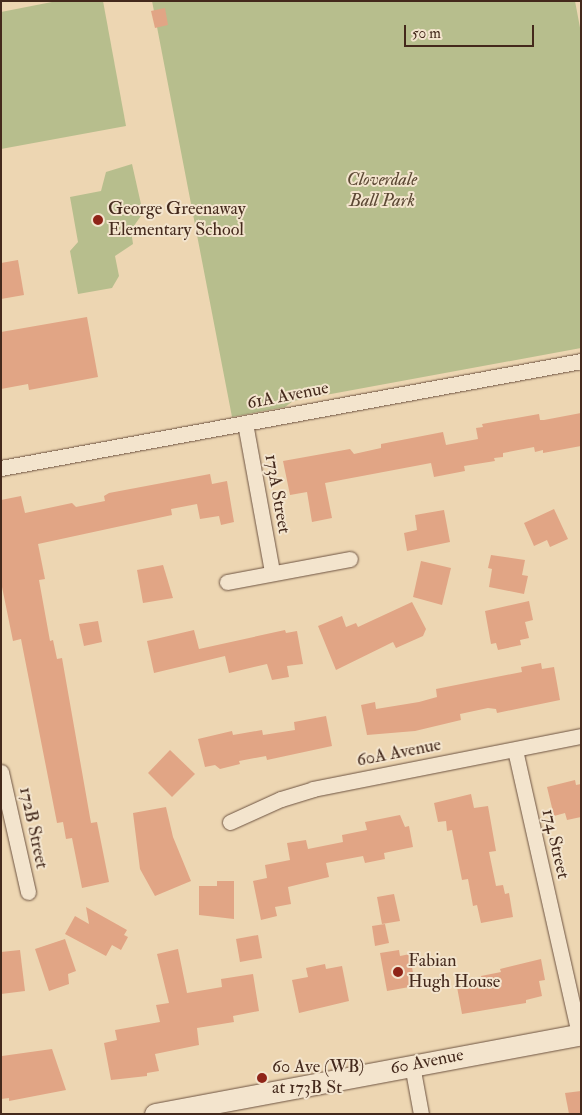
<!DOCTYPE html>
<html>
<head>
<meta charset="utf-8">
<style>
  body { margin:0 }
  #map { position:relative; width:582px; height:1115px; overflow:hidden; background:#edd6b2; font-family:"IM FELL Double Pica",serif }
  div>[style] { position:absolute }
  .green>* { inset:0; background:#b7be8d }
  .building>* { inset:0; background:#e1a585 }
  .roads { filter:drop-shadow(0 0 1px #6e5442) drop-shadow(0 0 1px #6e5442) }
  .street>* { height:15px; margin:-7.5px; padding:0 7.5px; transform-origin:7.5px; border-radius:7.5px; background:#f3e4cd }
  .secondary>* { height:21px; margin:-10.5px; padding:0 10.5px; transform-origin:10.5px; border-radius:10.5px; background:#f3e4cd }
  .dots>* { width:14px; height:14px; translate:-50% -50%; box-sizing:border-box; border:2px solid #f3e4cd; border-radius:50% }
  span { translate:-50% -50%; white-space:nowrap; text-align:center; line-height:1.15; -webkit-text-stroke:4px #f3e4cd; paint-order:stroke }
  .park-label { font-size:18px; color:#5b4733; font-style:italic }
  .poi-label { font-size:18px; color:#44291c }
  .left { translate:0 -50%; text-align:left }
  .street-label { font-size:18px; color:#44291c }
  .frame { position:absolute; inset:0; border:2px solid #44291c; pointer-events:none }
  .scale { position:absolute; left:404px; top:25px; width:130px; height:22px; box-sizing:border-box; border:2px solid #44291c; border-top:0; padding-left:6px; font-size:15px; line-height:18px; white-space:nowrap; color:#44291c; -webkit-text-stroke:4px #f3e4cd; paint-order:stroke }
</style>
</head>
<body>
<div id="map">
  <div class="green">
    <i style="clip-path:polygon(57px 1px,103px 1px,126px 126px,1px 149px,1px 12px)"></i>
    <i style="clip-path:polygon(152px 1px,575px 1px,581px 33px,581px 348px,293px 401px,285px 407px,232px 417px)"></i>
    <i style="clip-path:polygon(132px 164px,143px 213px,131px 230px,133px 244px,115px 256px,119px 276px,112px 288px,78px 294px,70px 251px,78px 242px,70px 197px,101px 191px,106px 172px)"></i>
  </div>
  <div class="building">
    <i style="clip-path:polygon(165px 8px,168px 25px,155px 28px,151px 11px)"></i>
    <i style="clip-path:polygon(18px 260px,24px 295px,1px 299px,1px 263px)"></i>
    <i style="clip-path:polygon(87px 317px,98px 377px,29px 390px,28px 384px,1px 389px,1px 332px)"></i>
    <i style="clip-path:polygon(581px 413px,581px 446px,543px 453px,543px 450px,535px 452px,534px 447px,503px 453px,503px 457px,494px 458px,495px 461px,464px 466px,465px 471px,434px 477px,431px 463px,325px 483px,332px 518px,312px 522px,307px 492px,290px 495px,283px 461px,350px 449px,354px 454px,381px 448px,381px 444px,443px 432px,446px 445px,478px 439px,476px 428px,483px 427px,482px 424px,539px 414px,540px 420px,544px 420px)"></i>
    <i style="clip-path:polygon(210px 474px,212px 484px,227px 481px,234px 522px,221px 525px,219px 516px,200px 519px,197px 504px,171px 509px,172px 515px,38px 544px,45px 579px,39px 580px,50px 641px,53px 640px,57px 659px,62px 658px,91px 823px,97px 822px,109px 882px,82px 888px,72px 838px,66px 839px,63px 822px,57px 823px,21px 639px,13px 641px,1px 582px,1px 500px,21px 496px,25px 513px,72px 503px,76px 507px,105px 501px,104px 496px,109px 493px)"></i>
    <i style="clip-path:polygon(554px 509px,568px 539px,550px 547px,547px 540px,534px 546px,524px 523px)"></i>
    <i style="clip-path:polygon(444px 510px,450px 542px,407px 551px,404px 533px,417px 530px,415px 515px)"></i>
    <i style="clip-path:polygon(491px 555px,525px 560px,522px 575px,528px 576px,524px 594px,489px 587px,492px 569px,488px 568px)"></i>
    <i style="clip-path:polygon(421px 561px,451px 568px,442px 605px,413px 597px)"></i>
    <i style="clip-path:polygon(163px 565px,173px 598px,143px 603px,137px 570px)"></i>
    <i style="clip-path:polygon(529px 601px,533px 620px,525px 622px,529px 638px,520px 640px,521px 645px,498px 650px,496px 643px,491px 644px,485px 611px)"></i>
    <i style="clip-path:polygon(412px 602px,426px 629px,423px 636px,396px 648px,393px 642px,336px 670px,318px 626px,342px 616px,346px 627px,356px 623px,358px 627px)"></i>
    <i style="clip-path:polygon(98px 621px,102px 642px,84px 646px,79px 624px)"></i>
    <i style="clip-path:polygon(194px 630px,199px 649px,285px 630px,286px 633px,297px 631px,303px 664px,287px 666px,289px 677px,272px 680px,267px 664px,229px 673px,225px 656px,154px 673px,147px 641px)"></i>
    <i style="clip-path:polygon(541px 663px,542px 669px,554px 667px,560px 700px,497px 713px,496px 709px,488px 708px,460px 714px,461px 720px,415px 731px,367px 735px,361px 705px,375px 702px,376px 709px,419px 702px,437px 697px,436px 689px,522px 672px,521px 667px)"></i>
    <i style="clip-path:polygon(326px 716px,332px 746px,267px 760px,266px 756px,239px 761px,240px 764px,220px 769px,215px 765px,205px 767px,198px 739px,232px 731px,233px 735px,262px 730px,263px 735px,295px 730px,294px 722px)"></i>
    <i style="clip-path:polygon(170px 750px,195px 774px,172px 797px,148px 773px)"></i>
    <i style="clip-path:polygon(575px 780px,576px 785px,581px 784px,581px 817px,567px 820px,565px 813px,554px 816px,547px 787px)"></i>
    <i style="clip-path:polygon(471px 794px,474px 808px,488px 806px,496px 851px,489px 852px,496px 886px,503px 885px,505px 894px,509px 893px,513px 917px,481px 923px,477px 905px,473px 906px,468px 879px,462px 880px,452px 830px,447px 831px,446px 821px,438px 822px,434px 803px)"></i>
    <i style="clip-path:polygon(166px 807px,173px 837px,191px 881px,155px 896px,140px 869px,133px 813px)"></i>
    <i style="clip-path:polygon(400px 815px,405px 827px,409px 826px,413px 847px,384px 853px,385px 859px,365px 863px,363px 856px,326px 863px,329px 877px,288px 887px,291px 904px,275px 907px,277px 916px,261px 920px,253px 881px,267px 878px,265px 865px,290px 860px,287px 843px,306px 840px,308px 849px,343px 842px,342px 835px,367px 830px,365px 822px)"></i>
    <i style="clip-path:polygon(217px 881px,234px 881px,234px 919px,199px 915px,199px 886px,217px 886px)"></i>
    <i style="clip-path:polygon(394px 894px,400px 921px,382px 924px,377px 897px)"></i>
    <i style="clip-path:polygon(86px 907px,127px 930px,124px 935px,128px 937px,121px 950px,112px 945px,106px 956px,65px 934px,75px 916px,89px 924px)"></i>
    <i style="clip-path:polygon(385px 924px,389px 943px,375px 946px,372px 926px)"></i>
    <i style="clip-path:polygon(258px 935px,262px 958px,240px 962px,236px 939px)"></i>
    <i style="clip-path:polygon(65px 939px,76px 971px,68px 974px,69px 984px,49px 991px,35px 949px)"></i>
    <i style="clip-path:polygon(178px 949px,187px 993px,222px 987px,221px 979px,253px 974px,259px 1011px,233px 1016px,234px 1022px,197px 1028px,199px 1045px,155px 1054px,159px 1071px,147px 1073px,147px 1076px,111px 1080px,104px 1043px,117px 1040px,115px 1030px,160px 1022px,156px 1005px,169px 1003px,157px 954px)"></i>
    <i style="clip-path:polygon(20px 950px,25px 991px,1px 994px,1px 952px)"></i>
    <i style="clip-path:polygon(399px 950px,400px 956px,410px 954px,415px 986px,387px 991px,380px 953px)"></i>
    <i style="clip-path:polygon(541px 959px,545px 980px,539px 981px,542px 996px,526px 1000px,526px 1003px,462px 1014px,457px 987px,482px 981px,481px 976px,501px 972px,500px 969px)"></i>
    <i style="clip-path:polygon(325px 964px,326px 969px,342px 966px,349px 1001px,299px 1013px,292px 980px,308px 977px,306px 968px)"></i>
    <i style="clip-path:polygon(52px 1049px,66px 1090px,9px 1101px,9px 1098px,1px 1099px,2px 1056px)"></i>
    <i style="clip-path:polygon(581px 1091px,581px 1114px,569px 1114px,565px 1093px)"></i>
  </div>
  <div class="roads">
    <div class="street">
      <i style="left:245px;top:423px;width:151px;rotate:79.7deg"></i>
      <i style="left:1px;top:468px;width:590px;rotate:-10.45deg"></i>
      <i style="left:227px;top:582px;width:125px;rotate:-10.6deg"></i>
      <i style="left:515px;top:750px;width:291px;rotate:77.3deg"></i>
      <i style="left:1px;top:772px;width:123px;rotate:77.3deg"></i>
      <i style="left:230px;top:822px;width:56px;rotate:-24.3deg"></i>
      <i style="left:281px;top:799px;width:34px;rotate:-17deg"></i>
      <i style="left:313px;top:789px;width:273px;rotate:-11.2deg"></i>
      <i style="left:412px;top:1065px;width:50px;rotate:79.6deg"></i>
    </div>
    <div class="secondary">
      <i style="left:155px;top:1114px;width:433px;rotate:-10.6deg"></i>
    </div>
  </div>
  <div class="dots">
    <i style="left:98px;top:220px;background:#8f2418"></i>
    <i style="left:398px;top:972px;background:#8f2418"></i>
    <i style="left:262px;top:1078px;background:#8f2418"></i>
  </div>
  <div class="park-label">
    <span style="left:382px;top:191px">Cloverdale<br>Ball Park</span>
  </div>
  <div class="poi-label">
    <span class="left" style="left:108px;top:220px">George Greenaway<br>Elementary School</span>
    <span class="left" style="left:408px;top:972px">Fabian<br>Hugh House</span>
    <span class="left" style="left:272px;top:1078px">60 Ave (WB)<br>at 173B St</span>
  </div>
  <div class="street-label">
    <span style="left:288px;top:396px;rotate:-11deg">61A Avenue</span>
    <span style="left:277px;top:494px;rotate:80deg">173A Street</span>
    <span style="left:399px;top:753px;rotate:-11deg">60A Avenue</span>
    <span style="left:33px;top:828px;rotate:78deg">172B Street</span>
    <span style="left:555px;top:844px;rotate:77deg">174 Street</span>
    <span style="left:427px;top:1062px;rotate:-11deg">60 Avenue</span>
  </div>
  <div class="frame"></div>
  <div class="scale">50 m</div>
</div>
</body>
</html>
